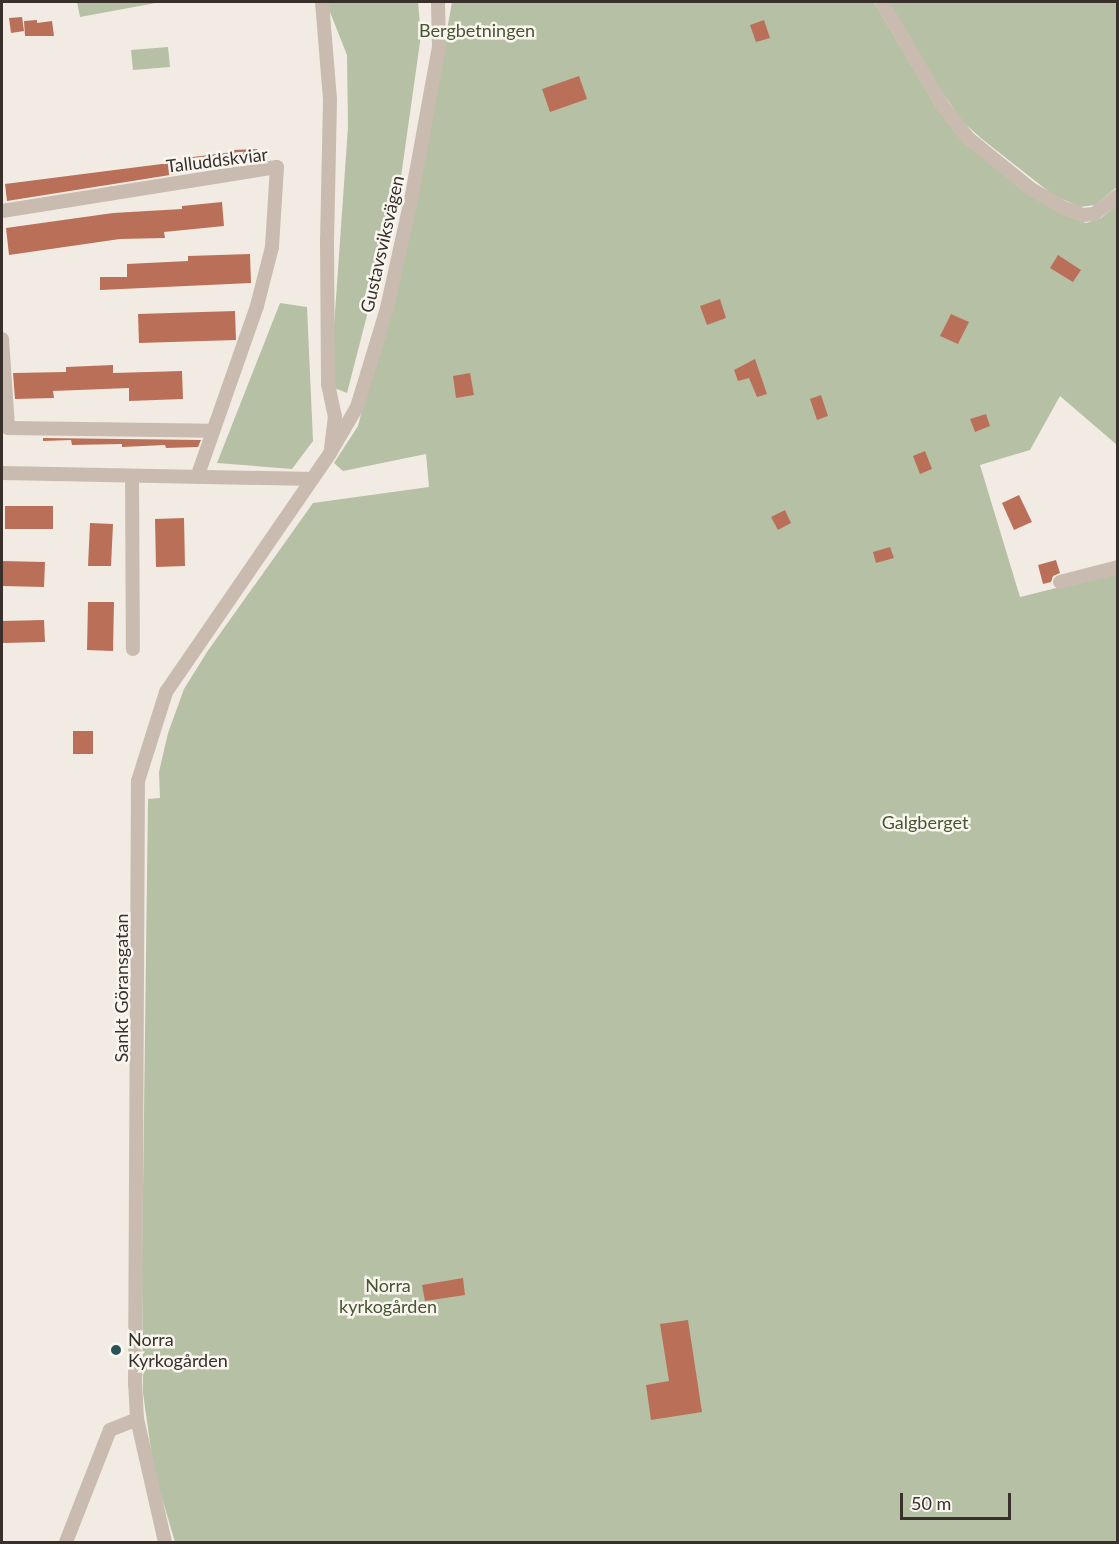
<!DOCTYPE html>
<html>
<head>
<meta charset="utf-8">
<style>
  body { margin:0 }
  #map { position:relative; width:1119px; height:1544px; overflow:hidden; background:#f2ebe3; font-family:Lato,sans-serif }
  div>[style] { position:absolute }
  .green>* { inset:0; background:#b6c0a4 }
  .building>* { inset:0; background:#ba7058 }
  .minor>* { height:14px; margin:-7px; padding:0 7px; transform-origin:7px; border-radius:7px; background:#c9bbaf }
  .dots>* { width:16px; height:16px; translate:-50% -50%; box-sizing:border-box; border:3px solid #f9f5ef; border-radius:50% }
  span { translate:-50% -50%; white-space:nowrap; text-align:center; line-height:1.15; -webkit-text-stroke:5px #f9f5ef; paint-order:stroke }
  .park-label { font-size:18px; color:#485533 }
  .street-label { font-size:18px; color:#39302c }
  .poi-label { font-size:18px; color:#39302c }
  .left { translate:0 -50%; text-align:left }
  .frame { position:absolute; inset:0; border:3px solid #39302c; pointer-events:none }
  .scale { position:absolute; left:900px; top:1493px; width:111px; height:27px; box-sizing:border-box; border:3px solid #39302c; border-top:0; padding-left:8px; font-size:18px; line-height:21px; white-space:nowrap; color:#39302c; -webkit-text-stroke:4px #f9f5ef; paint-order:stroke }
</style>
</head>
<body>
<div id="map">
  <div class="green">
    <i style="clip-path:polygon(77px 2px,161px 2px,80px 17px)"></i>
    <i style="clip-path:polygon(326px 2px,418px 2px,421px 35px,399px 191px,347px 393px,332px 387px,331px 369px,348px 127px,347px 55px)"></i>
    <i style="clip-path:polygon(452px 2px,874px 2px,938px 111px,966px 145px,1031px 189px,1061px 214px,1086px 223px,1101px 218px,1117px 205px,1117px 445px,1060px 396px,1030px 450px,980px 465px,1020px 597px,1117px 573px,1117px 1542px,175px 1542px,154px 1471px,143px 1393px,142px 1268px,148px 799px,160px 798px,159px 772px,168px 733px,184px 689px,207px 652px,313px 503px,429px 487px,426px 454px,343px 471px,334px 463px,358px 426px,419px 186px)"></i>
    <i style="clip-path:polygon(889px 2px,1117px 2px,1117px 187px,1095px 205px,1080px 207px,1053px 195px,982px 139px,962px 121px,935px 82px)"></i>
    <i style="clip-path:polygon(168px 47px,170px 67px,133px 70px,131px 50px)"></i>
    <i style="clip-path:polygon(280px 303px,307px 307px,313px 441px,292px 469px,217px 463px)"></i>
  </div>
  <div class="building">
    <i style="clip-path:polygon(22px 17px,24px 31px,11px 33px,9px 18px)"></i>
    <i style="clip-path:polygon(37px 20px,37px 23px,52px 21px,54px 36px,25px 36px,24px 21px)"></i>
    <i style="clip-path:polygon(764px 20px,770px 38px,756px 42px,750px 25px)"></i>
    <i style="clip-path:polygon(579px 76px,587px 99px,550px 112px,542px 89px)"></i>
    <i style="clip-path:polygon(257px 149px,258px 161px,7px 201px,5px 184px,185px 161px,185px 158px,233px 152px,233px 150px)"></i>
    <i style="clip-path:polygon(222px 202px,224px 226px,164px 232px,165px 238px,120px 239px,9px 255px,6px 228px,113px 213px,182px 209px,182px 206px)"></i>
    <i style="clip-path:polygon(250px 254px,251px 283px,100px 290px,100px 277px,127px 277px,127px 264px,188px 261px,188px 256px)"></i>
    <i style="clip-path:polygon(1058px 255px,1081px 270px,1073px 282px,1050px 268px)"></i>
    <i style="clip-path:polygon(720px 299px,726px 318px,707px 325px,700px 306px)"></i>
    <i style="clip-path:polygon(235px 311px,236px 340px,139px 343px,138px 314px)"></i>
    <i style="clip-path:polygon(951px 314px,969px 322px,958px 344px,940px 336px)"></i>
    <i style="clip-path:polygon(755px 359px,767px 394px,757px 397px,749px 378px,738px 381px,734px 370px)"></i>
    <i style="clip-path:polygon(113px 365px,113px 373px,182px 371px,183px 399px,129px 401px,129px 388px,53px 391px,54px 398px,15px 399px,13px 373px,66px 372px,66px 367px)"></i>
    <i style="clip-path:polygon(470px 373px,474px 395px,456px 398px,453px 376px)"></i>
    <i style="clip-path:polygon(821px 395px,828px 416px,817px 420px,810px 399px)"></i>
    <i style="clip-path:polygon(986px 414px,990px 426px,975px 432px,970px 419px)"></i>
    <i style="clip-path:polygon(43px 438px,201px 440px,198px 447px,166px 448px,165px 445px,122px 447px,122px 444px,72px 445px,71px 440px,43px 441px)"></i>
    <i style="clip-path:polygon(925px 451px,932px 469px,920px 474px,913px 456px)"></i>
    <i style="clip-path:polygon(1019px 495px,1032px 522px,1014px 530px,1002px 503px)"></i>
    <i style="clip-path:polygon(5px 506px,53px 506px,53px 529px,5px 529px)"></i>
    <i style="clip-path:polygon(785px 510px,791px 523px,778px 530px,771px 517px)"></i>
    <i style="clip-path:polygon(184px 518px,185px 566px,156px 567px,155px 519px)"></i>
    <i style="clip-path:polygon(90px 523px,113px 524px,111px 566px,88px 566px)"></i>
    <i style="clip-path:polygon(890px 547px,894px 558px,876px 563px,873px 552px)"></i>
    <i style="clip-path:polygon(1056px 560px,1060px 573px,1053px 576px,1051px 582px,1043px 584px,1038px 565px)"></i>
    <i style="clip-path:polygon(2px 561px,45px 562px,44px 587px,2px 586px)"></i>
    <i style="clip-path:polygon(88px 602px,114px 602px,113px 651px,87px 650px)"></i>
    <i style="clip-path:polygon(44px 620px,45px 642px,2px 643px,2px 621px)"></i>
    <i style="clip-path:polygon(73px 731px,93px 731px,93px 754px,73px 754px)"></i>
    <i style="clip-path:polygon(463px 1278px,465px 1295px,425px 1301px,422px 1285px)"></i>
    <i style="clip-path:polygon(688px 1320px,702px 1412px,651px 1420px,646px 1385px,669px 1381px,660px 1324px)"></i>
  </div>
  <div class="minor">
    <i style="left:322px;top:2px;width:98px;rotate:85.3deg"></i>
    <i style="left:330px;top:100px;width:139px;rotate:91.2deg"></i>
    <i style="left:327px;top:239px;width:145px;rotate:89.6deg"></i>
    <i style="left:328px;top:384px;width:33px;rotate:78deg"></i>
    <i style="left:335px;top:416px;width:32px;rotate:97deg"></i>
    <i style="left:882px;top:2px;width:123px;rotate:59.7deg"></i>
    <i style="left:944px;top:108px;width:38px;rotate:51deg"></i>
    <i style="left:968px;top:138px;width:81px;rotate:39deg"></i>
    <i style="left:1031px;top:189px;width:38px;rotate:30deg"></i>
    <i style="left:1064px;top:208px;width:20px;rotate:20deg"></i>
    <i style="left:1083px;top:215px;width:11px;rotate:-5deg"></i>
    <i style="left:1094px;top:214px;width:30px;rotate:-37deg"></i>
    <i style="left:2px;top:211px;width:278px;rotate:-9.1deg"></i>
    <i style="left:277px;top:167px;width:80px;rotate:93.6deg"></i>
    <i style="left:272px;top:247px;width:61px;rotate:104.3deg"></i>
    <i style="left:257px;top:306px;width:181px;rotate:109.3deg"></i>
    <i style="left:2px;top:339px;width:89px;rotate:86.1deg"></i>
    <i style="left:8px;top:428px;width:205px;rotate:0.8deg"></i>
    <i style="left:2px;top:473px;width:310px;rotate:1.1deg"></i>
    <i style="left:132px;top:476px;width:173px;rotate:89.7deg"></i>
    <i style="left:1060px;top:582px;width:60px;rotate:-14.5deg"></i>
    <i style="left:66px;top:1542px;width:120px;rotate:-68.6deg"></i>
    <i style="left:110px;top:1430px;width:29px;rotate:-22deg"></i>
    <i style="left:165px;top:1542px;width:126px;rotate:-102.8deg"></i>
    <i style="left:137px;top:1419px;width:34px;rotate:-93deg"></i>
    <i style="left:135px;top:1385px;width:604px;rotate:-89.72deg"></i>
    <i style="left:138px;top:781px;width:93px;rotate:-72.5deg"></i>
    <i style="left:166px;top:692px;width:290px;rotate:-55.5deg"></i>
    <i style="left:330px;top:453px;width:53px;rotate:-59.6deg"></i>
    <i style="left:357px;top:407px;width:103px;rotate:-73.1deg"></i>
    <i style="left:387px;top:308px;width:116px;rotate:-77.5deg"></i>
    <i style="left:412px;top:195px;width:151px;rotate:-79.7deg"></i>
    <i style="left:439px;top:46px;width:44px;rotate:-91.3deg"></i>
  </div>
  <div class="dots">
    <i style="left:116px;top:1350px;background:#265457"></i>
  </div>
  <div class="park-label">
    <span style="left:477px;top:30px">Bergbetningen</span>
    <span style="left:925px;top:822px">Galgberget</span>
    <span style="left:388px;top:1296px">Norra<br>kyrkogården</span>
  </div>
  <div class="street-label">
    <span style="left:217px;top:160px;rotate:-7deg">Talluddskviar</span>
    <span style="left:382px;top:244px;rotate:-77deg">Gustavsviksvägen</span>
    <span style="left:121px;top:988px;rotate:-90deg">Sankt Göransgatan</span>
  </div>
  <div class="poi-label">
    <span class="left" style="left:128px;top:1350px">Norra<br>Kyrkogården</span>
  </div>
  <div class="frame"></div>
  <div class="scale">50 m</div>
</div>
</body>
</html>
